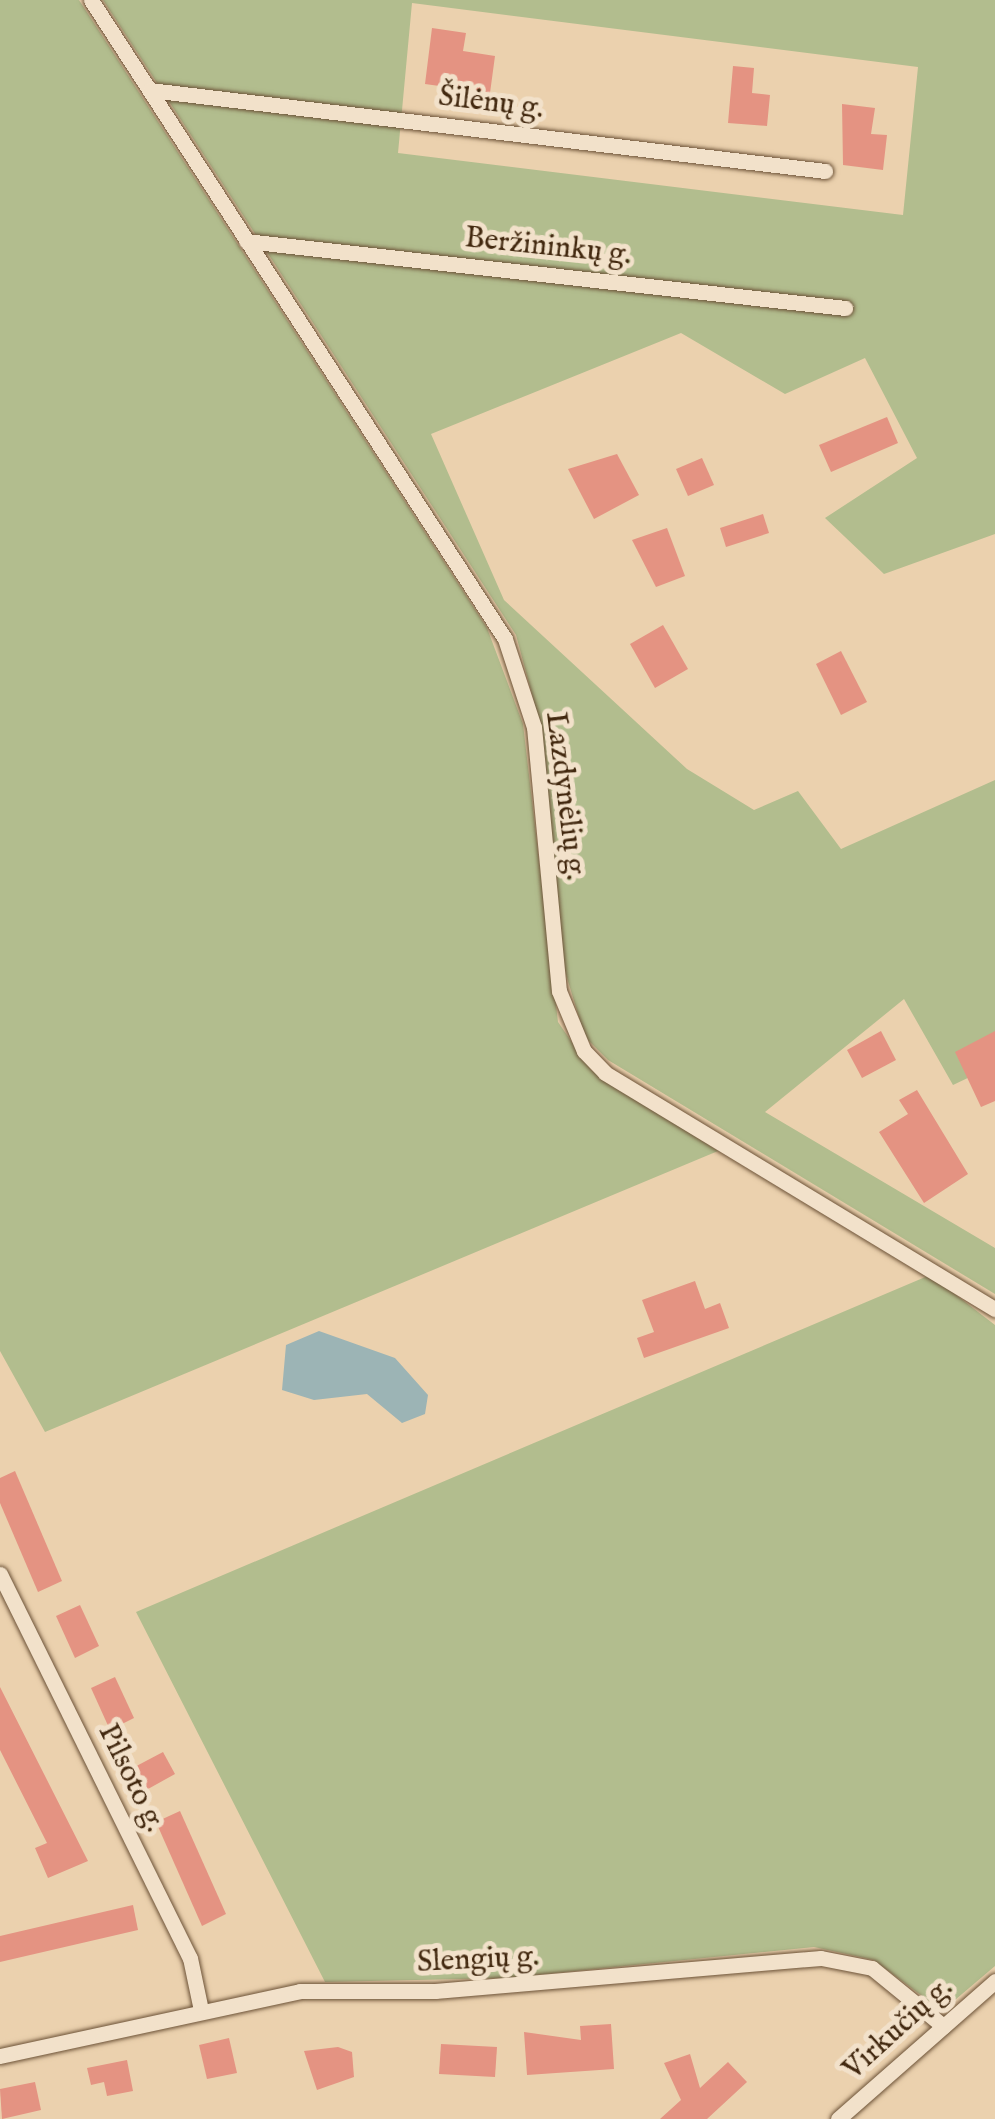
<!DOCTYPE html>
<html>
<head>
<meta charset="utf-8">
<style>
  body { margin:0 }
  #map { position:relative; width:995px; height:2119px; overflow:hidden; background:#ebd1ae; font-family:"IM FELL English",serif }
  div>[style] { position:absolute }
  .green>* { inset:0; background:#b2bd8e }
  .water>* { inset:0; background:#9cb4b5 }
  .building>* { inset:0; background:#e49382 }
  .roads { filter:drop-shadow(0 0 2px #6c5237) drop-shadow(0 0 2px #6c5237) }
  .minor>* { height:15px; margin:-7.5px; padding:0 7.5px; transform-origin:7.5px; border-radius:7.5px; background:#f2e1ca }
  span { translate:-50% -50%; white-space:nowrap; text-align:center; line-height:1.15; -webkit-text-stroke:10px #f2e1ca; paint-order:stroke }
  .street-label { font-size:30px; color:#42280f }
</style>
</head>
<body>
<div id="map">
  <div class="green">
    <i style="clip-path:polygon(0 0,79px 0,487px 628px,523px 724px,558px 1022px,591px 1070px,718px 1151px,45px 1432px,0 1351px)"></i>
    <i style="clip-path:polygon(evenodd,103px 0,995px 0,995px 534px,884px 574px,825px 518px,917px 458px,865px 358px,785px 394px,681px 333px,431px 434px,504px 600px,687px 769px,754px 810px,798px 791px,841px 849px,995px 780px,995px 1065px,953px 1085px,904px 999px,765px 1112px,995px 1248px,995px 1294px,608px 1060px,585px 1037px,564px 968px,541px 728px,516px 635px,103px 0,412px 3px,918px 67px,903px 215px,398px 153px,412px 3px)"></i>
    <i style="clip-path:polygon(930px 1275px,995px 1325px,995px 1966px,942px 2011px,874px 1960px,814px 1947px,506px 1978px,325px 1982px,136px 1612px)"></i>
  </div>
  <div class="water">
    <i style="clip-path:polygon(319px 1331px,395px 1358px,428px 1395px,425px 1414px,402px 1423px,367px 1394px,314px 1400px,282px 1390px,286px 1345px)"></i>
  </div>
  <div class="building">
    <i style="clip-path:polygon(432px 28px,466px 33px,463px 51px,495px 56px,490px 93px,425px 84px)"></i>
    <i style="clip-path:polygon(733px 66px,754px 68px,752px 93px,770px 95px,767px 126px,728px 123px)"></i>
    <i style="clip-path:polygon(842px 104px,875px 108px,871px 134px,887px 135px,883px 170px,843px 165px)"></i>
    <i style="clip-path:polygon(887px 417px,898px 443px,831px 472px,819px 445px)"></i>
    <i style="clip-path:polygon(617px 454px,639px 495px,594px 519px,568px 469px)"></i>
    <i style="clip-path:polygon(702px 458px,714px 485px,688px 496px,676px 469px)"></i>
    <i style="clip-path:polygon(763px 514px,769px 533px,726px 547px,720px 528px)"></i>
    <i style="clip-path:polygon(667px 528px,685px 576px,656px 587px,632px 540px)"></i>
    <i style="clip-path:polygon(663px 625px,688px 669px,655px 688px,630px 644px)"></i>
    <i style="clip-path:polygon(841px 651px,867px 702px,841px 715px,816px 664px)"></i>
    <i style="clip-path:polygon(881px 1031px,896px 1060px,862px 1078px,847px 1050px)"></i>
    <i style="clip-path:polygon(995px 1031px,995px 1101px,981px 1107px,955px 1052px)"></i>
    <i style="clip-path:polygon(917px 1090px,968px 1174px,924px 1203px,879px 1132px,908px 1114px,899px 1100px)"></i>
    <i style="clip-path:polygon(695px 1281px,705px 1309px,720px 1303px,729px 1328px,644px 1358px,637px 1338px,654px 1332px,642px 1300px)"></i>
    <i style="clip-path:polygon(15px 1471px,62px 1581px,38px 1592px,0 1503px,0 1478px)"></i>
    <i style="clip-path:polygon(80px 1605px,99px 1646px,75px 1658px,56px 1616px)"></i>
    <i style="clip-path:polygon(115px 1677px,134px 1718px,110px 1730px,91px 1688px)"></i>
    <i style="clip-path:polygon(0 1687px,88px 1861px,48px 1878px,35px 1848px,47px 1843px,0 1750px)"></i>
    <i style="clip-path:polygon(163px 1752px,175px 1774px,139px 1794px,127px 1771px)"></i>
    <i style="clip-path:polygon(180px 1811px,226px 1914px,202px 1926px,156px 1822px)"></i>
    <i style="clip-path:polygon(133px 1905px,138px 1930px,0 1962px,0 1936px)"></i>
    <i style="clip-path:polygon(611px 2024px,614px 2069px,527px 2075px,524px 2032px,581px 2040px,580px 2026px)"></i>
    <i style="clip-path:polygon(229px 2038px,237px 2073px,207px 2079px,199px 2045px)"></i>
    <i style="clip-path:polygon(441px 2044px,497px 2047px,495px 2077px,439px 2074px)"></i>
    <i style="clip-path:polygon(338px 2047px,352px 2052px,354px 2077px,317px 2090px,304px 2051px)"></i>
    <i style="clip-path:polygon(690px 2054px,700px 2088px,728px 2062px,747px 2082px,707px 2119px,660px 2119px,681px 2100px,664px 2063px)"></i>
    <i style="clip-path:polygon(127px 2060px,133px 2091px,107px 2096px,104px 2082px,91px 2085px,87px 2068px)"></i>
    <i style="clip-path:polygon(35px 2082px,41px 2110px,2px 2119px,0 2089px)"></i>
  </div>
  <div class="roads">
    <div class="minor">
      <i style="left:91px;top:0;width:761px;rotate:57.06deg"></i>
      <i style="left:505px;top:639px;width:93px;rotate:71.8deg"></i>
      <i style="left:534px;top:727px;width:265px;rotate:84.6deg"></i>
      <i style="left:559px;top:991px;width:65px;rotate:67.4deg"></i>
      <i style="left:584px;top:1051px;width:30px;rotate:46deg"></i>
      <i style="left:605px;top:1073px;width:456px;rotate:31.2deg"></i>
      <i style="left:150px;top:90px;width:680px;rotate:6.84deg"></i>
      <i style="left:246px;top:241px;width:603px;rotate:6.38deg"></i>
      <i style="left:0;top:1574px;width:428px;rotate:63.7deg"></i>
      <i style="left:190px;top:1958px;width:53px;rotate:78.1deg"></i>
      <i style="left:0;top:2056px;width:307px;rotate:-12.2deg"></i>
      <i style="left:300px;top:1991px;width:135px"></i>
      <i style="left:435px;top:1991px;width:387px;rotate:-4.9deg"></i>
      <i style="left:821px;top:1958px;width:52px;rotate:11.1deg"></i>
      <i style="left:872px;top:1968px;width:92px;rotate:39.2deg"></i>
      <i style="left:838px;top:2119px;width:209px;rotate:-41.3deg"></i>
    </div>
  </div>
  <div class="street-label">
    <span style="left:491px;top:103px;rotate:7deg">Šilėnų g.</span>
    <span style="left:548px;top:247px;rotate:6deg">Beržininkų g.</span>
    <span style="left:565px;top:796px;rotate:83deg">Lazdynėlių g.</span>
    <span style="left:131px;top:1778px;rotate:64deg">Pilsoto g.</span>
    <span style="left:478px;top:1960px;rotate:-3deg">Slengių g.</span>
    <span style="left:898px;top:2029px;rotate:-42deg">Virkučių g.</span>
  </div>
</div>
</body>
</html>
